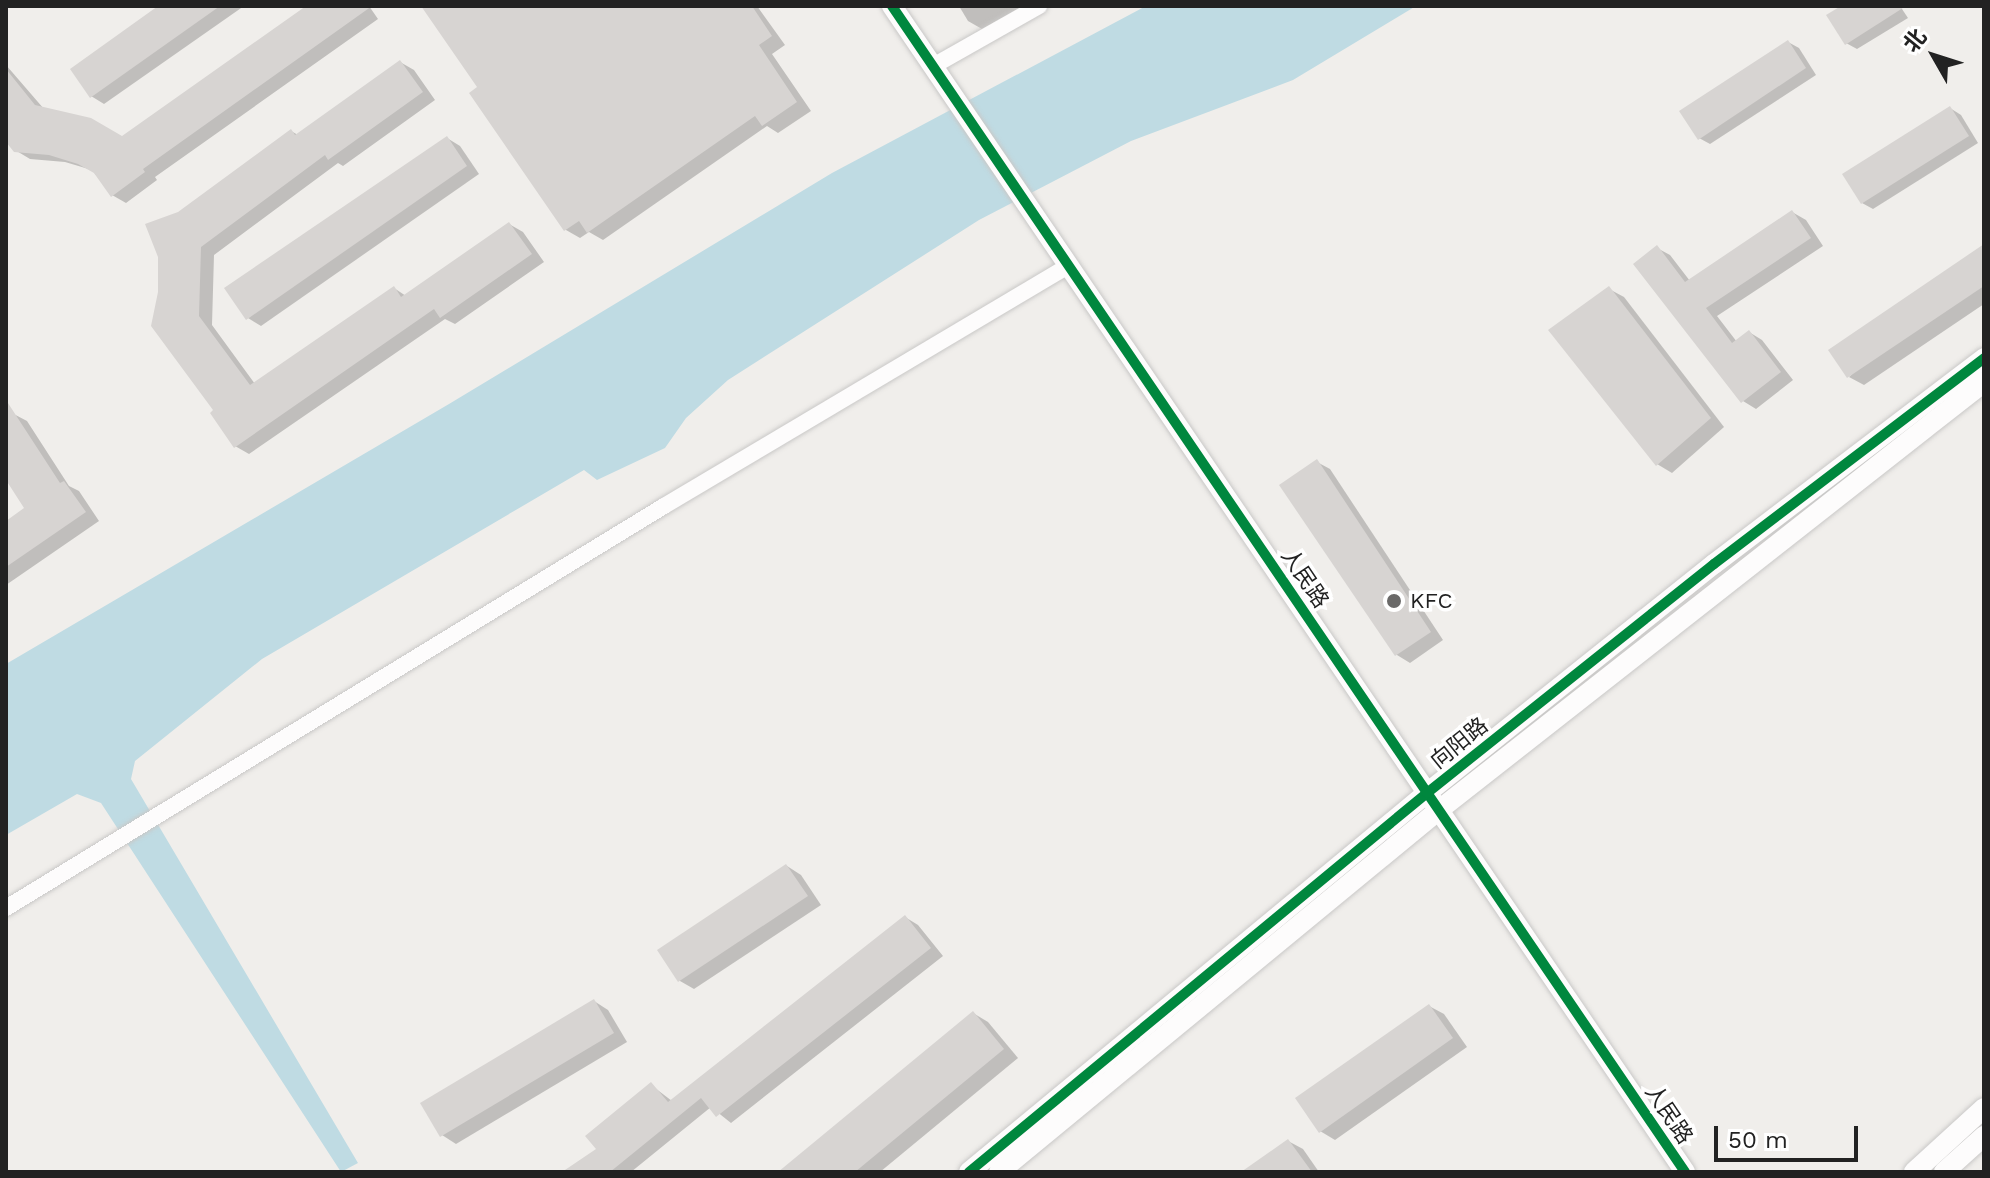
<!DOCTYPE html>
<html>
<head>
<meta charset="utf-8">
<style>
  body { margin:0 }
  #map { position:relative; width:1990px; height:1178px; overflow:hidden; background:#f0eeeb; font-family:"Work Sans","Noto Sans SC",sans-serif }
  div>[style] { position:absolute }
  .water>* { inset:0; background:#bfdbe3 }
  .shadow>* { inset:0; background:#0003 }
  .building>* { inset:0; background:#d7d4d2 }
  .roads { filter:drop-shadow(0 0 2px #c9c8c7) drop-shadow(0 0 2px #c9c8c7) }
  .minor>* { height:16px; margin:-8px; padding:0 8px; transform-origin:8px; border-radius:8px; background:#fdfcfc }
  .tertiary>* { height:20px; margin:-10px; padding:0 10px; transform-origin:10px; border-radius:10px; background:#fdfcfc }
  .cycleway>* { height:10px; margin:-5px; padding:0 5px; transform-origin:5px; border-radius:5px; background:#00873e }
  .dots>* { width:22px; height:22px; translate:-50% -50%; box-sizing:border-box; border:4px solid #fff; border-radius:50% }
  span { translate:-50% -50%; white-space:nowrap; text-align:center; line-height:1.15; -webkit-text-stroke:7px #fff; paint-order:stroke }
  .street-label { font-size:22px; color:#222 }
  .poi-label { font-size:22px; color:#222 }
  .left { translate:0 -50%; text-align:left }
  .frame { position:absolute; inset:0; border:8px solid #222; pointer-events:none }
  .north { position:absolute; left:1894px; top:16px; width:80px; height:80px; -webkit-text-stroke:6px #fff; paint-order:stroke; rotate:309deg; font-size:22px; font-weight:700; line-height:32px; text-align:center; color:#222 }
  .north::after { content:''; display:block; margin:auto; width:28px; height:36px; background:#222; clip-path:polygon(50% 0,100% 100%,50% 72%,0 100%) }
  .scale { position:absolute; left:1714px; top:1126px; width:144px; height:36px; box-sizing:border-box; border:4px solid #222; border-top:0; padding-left:10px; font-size:24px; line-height:28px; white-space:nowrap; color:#222; -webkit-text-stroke:6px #fff; paint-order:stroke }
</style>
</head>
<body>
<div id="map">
  <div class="water">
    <i style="clip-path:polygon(1146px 6px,1416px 6px,1293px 80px,1131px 141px,979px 220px,728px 380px,686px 418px,665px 448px,597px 480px,584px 470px,262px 659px,135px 761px,131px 779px,358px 1163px,341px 1172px,101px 803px,77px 794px,6px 835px,6px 664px,449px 404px,832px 173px)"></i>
  </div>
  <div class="shadow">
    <i style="clip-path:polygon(161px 6px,244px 6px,104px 104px,91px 96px)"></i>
    <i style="clip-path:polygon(310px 6px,369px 6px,378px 19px,155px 177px,157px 180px,126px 203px,112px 195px,92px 170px,65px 162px,30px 159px,15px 150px,6px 139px,6px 65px,44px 109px,122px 138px)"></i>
    <i style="clip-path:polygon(433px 6px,757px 6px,785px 45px,772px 54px,811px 111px,778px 133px,767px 126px,603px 240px,589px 232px,580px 238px,566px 230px)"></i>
    <i style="clip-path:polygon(959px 6px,1023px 6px,982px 29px,968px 21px)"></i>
    <i style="clip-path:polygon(1844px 6px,1900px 6px,1908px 18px,1857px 49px,1846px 43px)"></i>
    <i style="clip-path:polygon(1788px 42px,1799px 48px,1816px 75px,1710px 144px,1699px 138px)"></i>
    <i style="clip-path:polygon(400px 62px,414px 70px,435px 100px,343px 166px,338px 163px,214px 255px,212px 325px,255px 384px,394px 288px,406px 296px,509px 224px,523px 232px,544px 262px,455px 324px,445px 319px,249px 454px,235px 446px,216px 411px,179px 213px,291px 131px,298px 135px)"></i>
    <i style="clip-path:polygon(1950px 108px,1961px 115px,1978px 143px,1873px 209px,1862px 203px)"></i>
    <i style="clip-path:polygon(447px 138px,460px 146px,479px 174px,261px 326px,248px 318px)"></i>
    <i style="clip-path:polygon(1792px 212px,1806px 220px,1823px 246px,1717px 316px,1737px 342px,1749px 332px,1762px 340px,1793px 380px,1756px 409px,1743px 401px,1657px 248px,1670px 255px,1690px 281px)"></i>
    <i style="clip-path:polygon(1984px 247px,1984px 304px,1864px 385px,1849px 377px)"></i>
    <i style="clip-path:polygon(1609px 289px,1624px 297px,1724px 427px,1672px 473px,1657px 464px)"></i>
    <i style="clip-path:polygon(6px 410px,27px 421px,69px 486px,79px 491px,99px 521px,6px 585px,6px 523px,27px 509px,6px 476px)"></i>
    <i style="clip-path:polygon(1317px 462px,1330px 469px,1443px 640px,1410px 663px,1397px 655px)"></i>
    <i style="clip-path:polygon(787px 866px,801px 875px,821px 905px,694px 989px,680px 981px,660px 951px)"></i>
    <i style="clip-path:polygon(905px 917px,918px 925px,943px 956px,731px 1123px,711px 1107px,631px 1172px,565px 1172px,599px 1150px,651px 1085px,672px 1101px)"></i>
    <i style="clip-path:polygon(594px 1001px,608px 1010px,627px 1042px,456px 1144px,442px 1135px)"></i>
    <i style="clip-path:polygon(1429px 1006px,1444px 1014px,1467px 1047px,1335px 1140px,1320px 1131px)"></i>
    <i style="clip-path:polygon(973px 1013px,988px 1022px,1018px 1058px,880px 1172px,781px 1172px)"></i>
    <i style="clip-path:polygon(1288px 1141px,1303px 1149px,1319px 1172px,1244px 1172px)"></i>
  </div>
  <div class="building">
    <i style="clip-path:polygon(158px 6px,220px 6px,90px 98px,70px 69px)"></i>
    <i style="clip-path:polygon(306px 6px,372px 6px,143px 169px,145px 172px,111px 197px,94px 173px,78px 164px,49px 155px,14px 152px,6px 142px,6px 69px,35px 105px,91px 118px,122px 136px)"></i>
    <i style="clip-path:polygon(421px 6px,752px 6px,772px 36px,759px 45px,797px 102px,762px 126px,755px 116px,587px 233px,579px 221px,564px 231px,469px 93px,477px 87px)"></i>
    <i style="clip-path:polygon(1841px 6px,1906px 6px,1845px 45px,1826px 15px)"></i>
    <i style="clip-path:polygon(1788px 40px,1806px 68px,1698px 140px,1679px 111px)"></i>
    <i style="clip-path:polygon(400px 60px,423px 92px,328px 160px,325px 155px,201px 247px,199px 316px,250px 385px,394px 286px,401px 297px,509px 222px,532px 254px,440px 318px,434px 309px,234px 448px,210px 413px,213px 410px,151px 326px,158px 292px,158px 257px,145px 224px,178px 212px,291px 129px,295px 135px)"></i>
    <i style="clip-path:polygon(1950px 106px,1969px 136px,1861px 204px,1842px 174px)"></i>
    <i style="clip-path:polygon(447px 136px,467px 166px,246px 320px,224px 288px)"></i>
    <i style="clip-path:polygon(1792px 210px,1811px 238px,1706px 308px,1732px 343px,1749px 330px,1781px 372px,1741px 403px,1633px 264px,1657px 245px,1685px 282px)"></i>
    <i style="clip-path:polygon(1984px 244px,1984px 286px,1847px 378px,1828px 350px)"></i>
    <i style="clip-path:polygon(1609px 286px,1711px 418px,1656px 466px,1548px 330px)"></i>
    <i style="clip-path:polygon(6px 400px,60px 483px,64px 481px,86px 512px,6px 567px,6px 521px,24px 508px,6px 480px)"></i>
    <i style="clip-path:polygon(1317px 459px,1431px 632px,1395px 656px,1279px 485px)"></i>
    <i style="clip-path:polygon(786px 864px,808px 896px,678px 982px,657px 950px)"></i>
    <i style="clip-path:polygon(905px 915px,931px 948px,716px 1117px,701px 1098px,610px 1172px,562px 1172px,596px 1149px,585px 1136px,651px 1082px,668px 1102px)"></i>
    <i style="clip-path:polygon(594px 999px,614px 1033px,440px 1137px,420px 1103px)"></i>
    <i style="clip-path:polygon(1429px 1004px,1453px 1038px,1319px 1133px,1295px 1098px)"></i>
    <i style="clip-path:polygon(973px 1011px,1004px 1049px,855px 1172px,778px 1172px)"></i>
    <i style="clip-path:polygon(1288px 1139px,1312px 1172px,1241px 1172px)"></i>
  </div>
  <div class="roads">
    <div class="minor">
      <i style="left:933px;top:66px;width:122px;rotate:-29.5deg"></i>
      <i style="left:6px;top:908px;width:771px;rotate:-31.42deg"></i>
      <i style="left:664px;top:506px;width:471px;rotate:-30.7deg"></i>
    </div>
    <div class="tertiary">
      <i style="left:892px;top:6px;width:1410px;rotate:55.78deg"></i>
      <i style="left:969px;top:1172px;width:594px;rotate:-39.61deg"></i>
      <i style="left:1427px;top:793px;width:367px;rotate:-38.6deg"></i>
      <i style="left:1714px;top:564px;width:340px;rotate:-37.3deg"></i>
      <i style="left:999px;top:1172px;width:570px;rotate:-39.45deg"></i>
      <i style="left:1439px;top:810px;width:693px;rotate:-38.14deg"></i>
      <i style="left:1914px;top:1172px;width:95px;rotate:-42.4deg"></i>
      <i style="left:1944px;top:1172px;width:54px;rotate:-42deg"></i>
    </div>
  </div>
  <div class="cycleway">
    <i style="left:892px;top:6px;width:1410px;rotate:55.78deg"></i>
    <i style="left:969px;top:1172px;width:594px;rotate:-39.61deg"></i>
    <i style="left:1427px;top:793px;width:367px;rotate:-38.6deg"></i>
    <i style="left:1714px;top:564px;width:340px;rotate:-37.3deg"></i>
  </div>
  <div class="dots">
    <i style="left:1394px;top:601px;background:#6a6968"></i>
  </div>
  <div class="street-label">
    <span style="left:1305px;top:578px;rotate:56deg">人民路</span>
    <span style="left:1459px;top:743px;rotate:-39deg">向阳路</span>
    <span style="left:1669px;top:1114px;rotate:56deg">人民路</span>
  </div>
  <div class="poi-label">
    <span class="left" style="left:1410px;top:601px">KFC</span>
  </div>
  <div class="frame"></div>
  <div class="north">北</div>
  <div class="scale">50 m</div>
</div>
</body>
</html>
